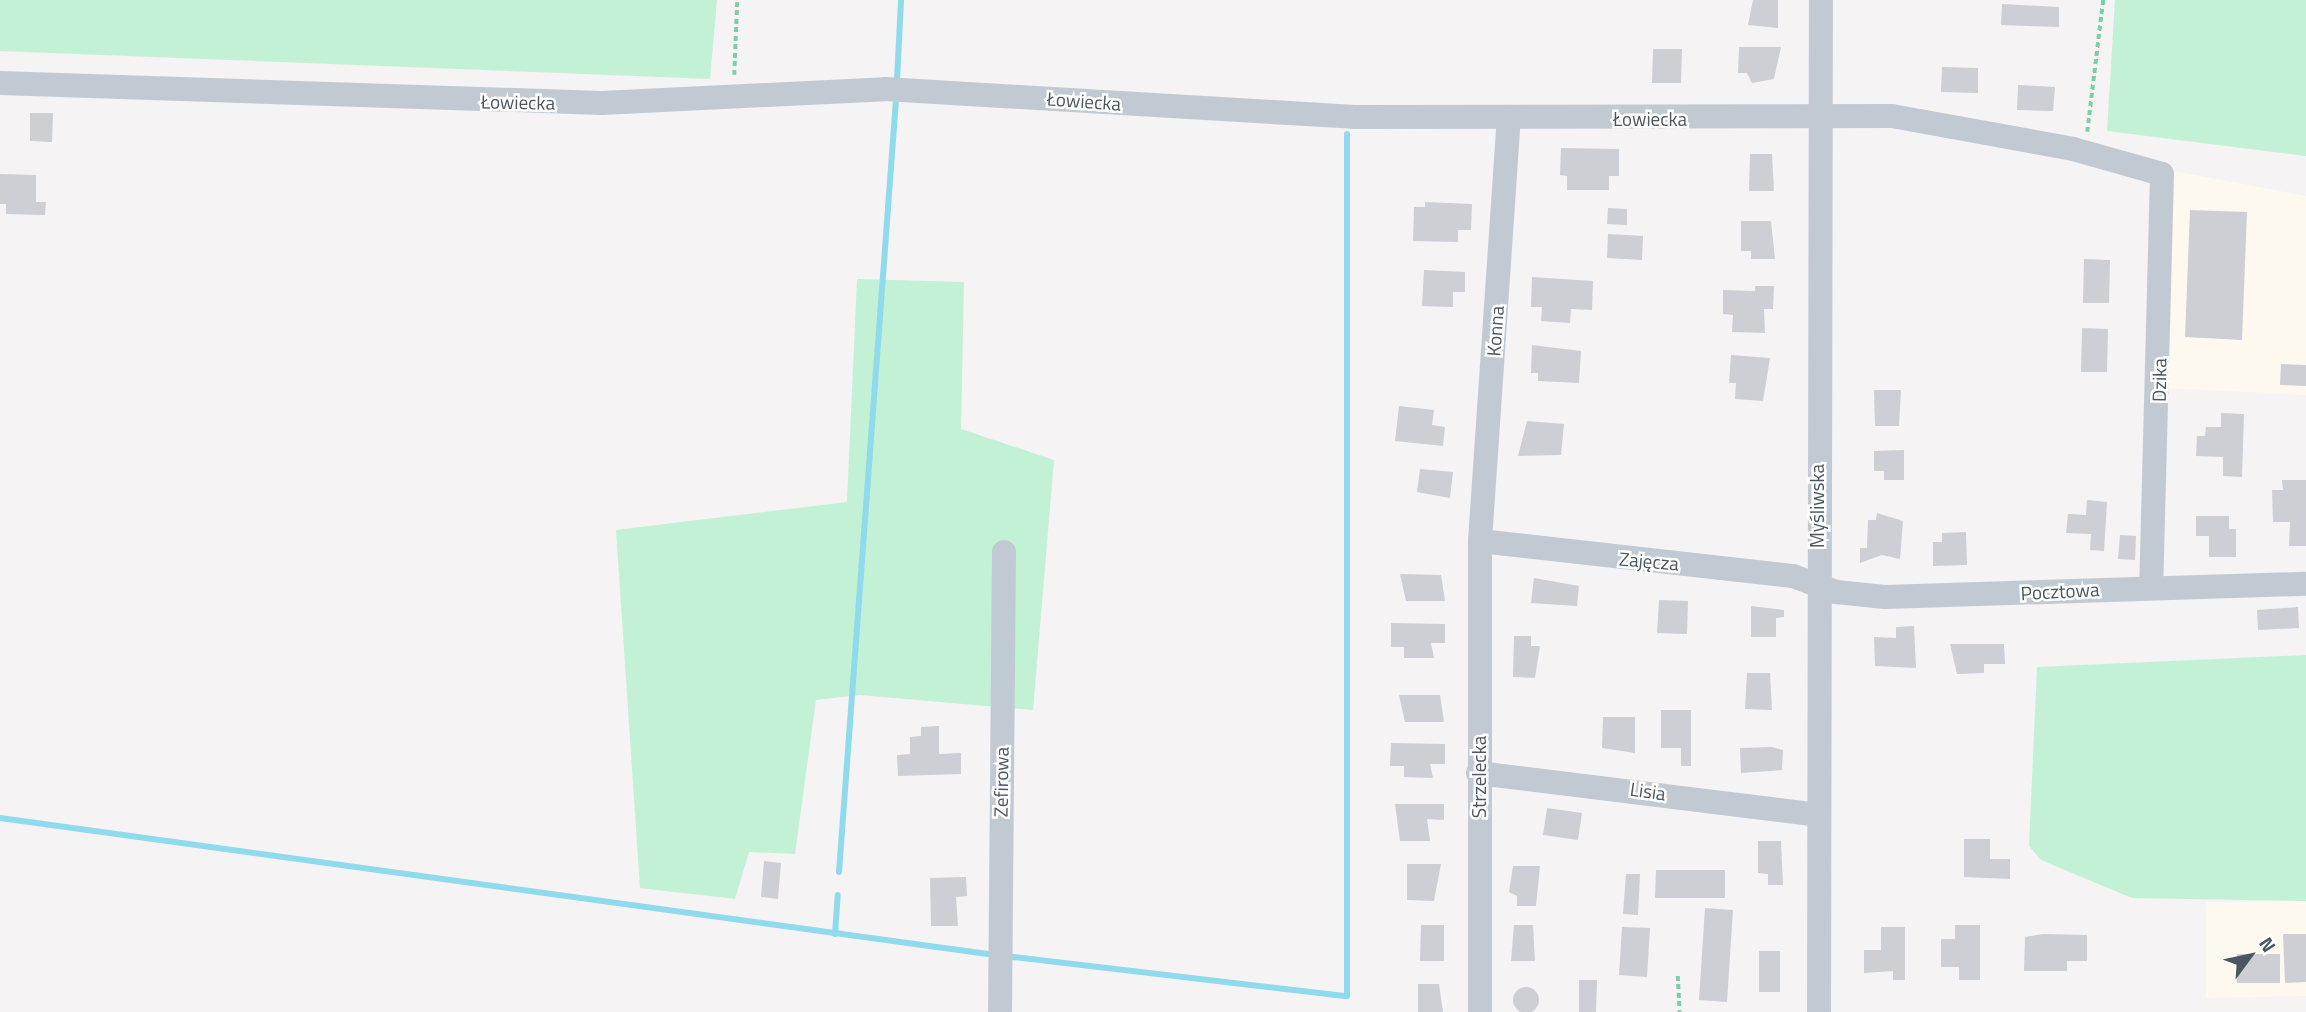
<!DOCTYPE html>
<html>
<head>
<meta charset="utf-8">
<style>
  body { margin:0 }
  #map { position:relative; width:2306px; height:1012px; overflow:hidden; background:#f5f3f3; font-family:"Titillium Web",sans-serif }
  div>[style] { position:absolute }
  .commercial>* { inset:0; background:#fdf9ef }
  .green>* { inset:0; background:#c3f1d5 }
  .stream>* { height:6px; margin:-3px; padding:0 3px; transform-origin:3px; border-radius:3px; background:#90daee }
  .building>* { inset:0; background:#cdcfd5 }
  .round { border-radius:50% }
  .path>* { height:3.5px; margin-top:-1.75px; transform-origin:0; background:repeating-linear-gradient(90deg,#7ad0a6 0 5px,transparent 0 8.5px) }
  .minor>* { height:24px; margin:-12px; padding:0 12px; transform-origin:12px; border-radius:12px; background:#c1cad2 }
  span { translate:-50% -50%; white-space:nowrap; text-align:center; line-height:1.15; -webkit-text-stroke:5px #fff; paint-order:stroke }
  .street-label { font-size:19px; color:#4a5661 }
  .north { position:absolute; left:2215px; top:921px; width:70px; height:70px; -webkit-text-stroke:5px #fff; paint-order:stroke; rotate:57deg; font-size:19px; font-weight:700; line-height:28px; text-align:center; color:#4a5661 }
  .north::after { content:''; display:block; margin:auto; width:24px; height:32px; background:#4a5661; clip-path:polygon(50% 0,100% 100%,50% 72%,0 100%) }
</style>
</head>
<body>
<div id="map">
  <div class="commercial">
    <i style="clip-path:polygon(2174px 171px,2306px 196px,2306px 395px,2166px 388px)"></i>
    <i style="clip-path:polygon(2306px 901px,2306px 996px,2206px 998px,2206px 902px)"></i>
  </div>
  <div class="green">
    <i style="clip-path:polygon(0 0,717px 0,710px 79px,0 51px)"></i>
    <i style="clip-path:polygon(2115px 0,2306px 0,2306px 156px,2107px 131px)"></i>
    <i style="clip-path:polygon(857px 279px,964px 282px,961px 429px,1054px 460px,1033px 710px,860px 695px,816px 700px,795px 854px,749px 852px,735px 899px,640px 888px,616px 530px,847px 502px)"></i>
    <i style="clip-path:polygon(2306px 655px,2306px 901px,2132px 898px,2041px 860px,2029px 846px,2037px 667px)"></i>
  </div>
  <div class="stream">
    <i style="left:897px;top:80px;width:80px;rotate:-87.1deg"></i>
    <i style="left:0;top:818px;width:997px;rotate:7.84deg"></i>
    <i style="left:839px;top:872px;width:775px;rotate:-85.78deg"></i>
    <i style="left:835px;top:934px;width:39px;rotate:-86deg"></i>
    <i style="left:1013px;top:957px;width:336px;rotate:6.7deg"></i>
    <i style="left:1347px;top:996px;width:862px;rotate:-90deg"></i>
  </div>
  <div class="building">
    <i style="clip-path:polygon(1753px 0,1778px 0,1778px 28px,1748px 25px)"></i>
    <i style="clip-path:polygon(2002px 4px,2059px 7px,2059px 27px,2001px 25px)"></i>
    <i style="clip-path:polygon(1739px 47px,1781px 47px,1774px 79px,1752px 83px,1747px 73px,1738px 73px)"></i>
    <i style="clip-path:polygon(1653px 49px,1682px 49px,1681px 83px,1652px 83px)"></i>
    <i style="clip-path:polygon(1942px 67px,1978px 68px,1978px 93px,1941px 92px)"></i>
    <i style="clip-path:polygon(2018px 85px,2055px 87px,2053px 111px,2017px 110px)"></i>
    <i style="clip-path:polygon(30px 113px,53px 113px,52px 142px,30px 141px)"></i>
    <i style="clip-path:polygon(1561px 148px,1619px 149px,1619px 176px,1609px 176px,1609px 190px,1567px 190px,1567px 176px,1560px 175px)"></i>
    <i style="clip-path:polygon(1750px 154px,1772px 154px,1774px 191px,1749px 191px)"></i>
    <i style="clip-path:polygon(0 174px,36px 175px,36px 202px,46px 202px,45px 215px,6px 214px,6px 204px,0 204px)"></i>
    <i style="clip-path:polygon(1425px 202px,1472px 204px,1471px 230px,1458px 230px,1458px 242px,1413px 241px,1414px 207px,1425px 207px)"></i>
    <i style="clip-path:polygon(1608px 208px,1627px 209px,1627px 225px,1607px 224px)"></i>
    <i style="clip-path:polygon(2190px 210px,2247px 212px,2242px 340px,2185px 337px)"></i>
    <i style="clip-path:polygon(1741px 221px,1771px 221px,1775px 259px,1751px 259px,1751px 251px,1741px 251px)"></i>
    <i style="clip-path:polygon(1608px 234px,1643px 236px,1642px 260px,1607px 258px)"></i>
    <i style="clip-path:polygon(2084px 259px,2110px 260px,2109px 303px,2083px 303px)"></i>
    <i style="clip-path:polygon(1424px 270px,1465px 272px,1465px 292px,1453px 292px,1453px 307px,1422px 306px)"></i>
    <i style="clip-path:polygon(1532px 277px,1593px 281px,1592px 310px,1571px 309px,1570px 323px,1541px 321px,1542px 307px,1531px 307px)"></i>
    <i style="clip-path:polygon(1755px 286px,1774px 286px,1773px 309px,1764px 309px,1765px 333px,1732px 332px,1733px 315px,1723px 314px,1723px 290px,1755px 291px)"></i>
    <i style="clip-path:polygon(2082px 328px,2108px 329px,2107px 372px,2081px 372px)"></i>
    <i style="clip-path:polygon(1532px 345px,1581px 351px,1579px 383px,1538px 381px,1538px 373px,1531px 373px)"></i>
    <i style="clip-path:polygon(1731px 355px,1770px 358px,1763px 401px,1735px 399px,1736px 383px,1729px 383px)"></i>
    <i style="clip-path:polygon(2281px 364px,2306px 365px,2306px 386px,2280px 385px)"></i>
    <i style="clip-path:polygon(1874px 390px,1901px 390px,1899px 426px,1875px 426px)"></i>
    <i style="clip-path:polygon(1399px 406px,1434px 410px,1432px 425px,1445px 427px,1443px 446px,1395px 441px)"></i>
    <i style="clip-path:polygon(2221px 413px,2244px 414px,2242px 477px,2223px 476px,2223px 457px,2196px 456px,2197px 436px,2205px 436px,2206px 427px,2221px 427px)"></i>
    <i style="clip-path:polygon(1527px 421px,1564px 424px,1561px 455px,1518px 456px)"></i>
    <i style="clip-path:polygon(1904px 450px,1904px 480px,1884px 480px,1884px 471px,1874px 471px,1874px 451px)"></i>
    <i style="clip-path:polygon(1420px 469px,1453px 472px,1450px 498px,1417px 492px)"></i>
    <i style="clip-path:polygon(2282px 480px,2306px 480px,2306px 546px,2289px 546px,2290px 522px,2273px 522px,2272px 490px,2283px 490px)"></i>
    <i style="clip-path:polygon(2087px 500px,2107px 502px,2104px 551px,2090px 550px,2091px 534px,2066px 533px,2068px 514px,2086px 515px)"></i>
    <i style="clip-path:polygon(1877px 513px,1903px 521px,1900px 559px,1882px 555px,1860px 563px,1860px 548px,1867px 548px,1868px 520px,1876px 520px)"></i>
    <i style="clip-path:polygon(2196px 516px,2229px 516px,2229px 529px,2236px 529px,2236px 557px,2209px 557px,2209px 536px,2196px 536px)"></i>
    <i style="clip-path:polygon(1966px 532px,1967px 565px,1933px 566px,1933px 542px,1942px 542px,1942px 533px)"></i>
    <i style="clip-path:polygon(2120px 535px,2136px 536px,2135px 560px,2118px 559px)"></i>
    <i style="clip-path:polygon(1400px 574px,1441px 575px,1445px 601px,1406px 601px)"></i>
    <i style="clip-path:polygon(1534px 578px,1579px 586px,1577px 606px,1531px 603px)"></i>
    <i style="clip-path:polygon(1659px 600px,1688px 601px,1687px 634px,1657px 633px)"></i>
    <i style="clip-path:polygon(1751px 606px,1784px 610px,1784px 617px,1776px 618px,1776px 637px,1751px 637px)"></i>
    <i style="clip-path:polygon(2298px 607px,2299px 628px,2258px 630px,2257px 610px)"></i>
    <i style="clip-path:polygon(1391px 623px,1445px 624px,1445px 643px,1431px 643px,1434px 658px,1404px 658px,1404px 647px,1391px 647px)"></i>
    <i style="clip-path:polygon(1914px 626px,1916px 668px,1875px 666px,1874px 637px,1896px 638px,1896px 627px)"></i>
    <i style="clip-path:polygon(1514px 636px,1531px 636px,1531px 646px,1540px 646px,1535px 678px,1513px 677px)"></i>
    <i style="clip-path:polygon(1950px 644px,2004px 644px,2005px 664px,1984px 664px,1984px 673px,1957px 674px)"></i>
    <i style="clip-path:polygon(1747px 673px,1770px 673px,1772px 710px,1745px 709px)"></i>
    <i style="clip-path:polygon(1399px 695px,1440px 695px,1444px 722px,1405px 722px)"></i>
    <i style="clip-path:polygon(1661px 710px,1691px 710px,1691px 766px,1681px 766px,1681px 748px,1661px 748px)"></i>
    <i style="clip-path:polygon(1603px 717px,1635px 717px,1635px 753px,1602px 748px)"></i>
    <i style="clip-path:polygon(939px 726px,939px 754px,961px 753px,961px 774px,898px 776px,897px 755px,910px 754px,910px 737px,921px 736px,921px 727px)"></i>
    <i style="clip-path:polygon(1391px 743px,1445px 744px,1445px 764px,1430px 764px,1433px 778px,1404px 777px,1404px 766px,1390px 766px)"></i>
    <i style="clip-path:polygon(1772px 747px,1783px 750px,1782px 770px,1741px 773px,1740px 748px)"></i>
    <i style="clip-path:polygon(1395px 804px,1444px 804px,1444px 820px,1427px 819px,1430px 841px,1400px 841px)"></i>
    <i style="clip-path:polygon(1547px 808px,1582px 813px,1578px 840px,1543px 835px)"></i>
    <i style="clip-path:polygon(1964px 839px,1990px 839px,1990px 859px,2010px 859px,2010px 879px,1964px 877px)"></i>
    <i style="clip-path:polygon(1758px 841px,1781px 841px,1783px 885px,1768px 885px,1768px 874px,1758px 873px)"></i>
    <i style="clip-path:polygon(764px 861px,781px 863px,778px 899px,761px 897px)"></i>
    <i style="clip-path:polygon(1407px 864px,1441px 864px,1434px 901px,1407px 900px)"></i>
    <i style="clip-path:polygon(1513px 866px,1540px 866px,1536px 906px,1517px 906px,1517px 896px,1509px 892px)"></i>
    <i style="clip-path:polygon(1656px 870px,1725px 870px,1725px 898px,1655px 898px)"></i>
    <i style="clip-path:polygon(1626px 874px,1640px 874px,1638px 915px,1623px 914px)"></i>
    <i style="clip-path:polygon(966px 877px,967px 896px,956px 897px,958px 926px,931px 926px,930px 878px)"></i>
    <i style="clip-path:polygon(1705px 908px,1733px 910px,1727px 1002px,1699px 1000px)"></i>
    <i style="clip-path:polygon(1421px 925px,1444px 925px,1444px 961px,1420px 961px)"></i>
    <i style="clip-path:polygon(1514px 925px,1533px 925px,1535px 961px,1511px 961px)"></i>
    <i style="clip-path:polygon(1955px 925px,1980px 925px,1980px 980px,1959px 980px,1959px 967px,1941px 967px,1941px 939px,1955px 939px)"></i>
    <i style="clip-path:polygon(1622px 927px,1650px 928px,1647px 977px,1619px 975px)"></i>
    <i style="clip-path:polygon(1881px 927px,1905px 927px,1905px 980px,1893px 980px,1893px 971px,1864px 973px,1864px 950px,1881px 950px)"></i>
    <i style="clip-path:polygon(2043px 934px,2087px 935px,2087px 961px,2067px 961px,2067px 971px,2024px 971px,2025px 937px)"></i>
    <i style="clip-path:polygon(2283px 934px,2306px 934px,2306px 982px,2285px 983px)"></i>
    <i style="clip-path:polygon(1759px 951px,1780px 951px,1780px 992px,1759px 992px)"></i>
    <i style="clip-path:polygon(2237px 954px,2280px 954px,2280px 983px,2237px 983px)"></i>
    <i style="clip-path:polygon(1579px 980px,1597px 980px,1596px 1012px,1579px 1012px)"></i>
    <i style="clip-path:polygon(1418px 984px,1439px 984px,1443px 1012px,1418px 1012px)"></i>
    <i class="round" style="left:1513px;top:987px;width:26px;height:26px"></i>
  </div>
  <div class="path">
    <i style="left:734px;top:75px;width:75px;rotate:-87.7deg"></i>
    <i style="left:2087px;top:132px;width:133px;rotate:-83.1deg"></i>
    <i style="left:1678px;top:976px;width:36px;rotate:87deg"></i>
  </div>
  <div class="minor">
    <i style="left:0;top:83px;width:602px;rotate:1.9deg"></i>
    <i style="left:602px;top:103px;width:283px;rotate:-2.8deg"></i>
    <i style="left:885px;top:89px;width:470px;rotate:3.4deg"></i>
    <i style="left:1354px;top:117px;width:538px;rotate:-0.11deg"></i>
    <i style="left:1892px;top:116px;width:184px;rotate:10.3deg"></i>
    <i style="left:2073px;top:149px;width:92px;rotate:15.7deg"></i>
    <i style="left:2162px;top:174px;width:411px;rotate:91.5deg"></i>
    <i style="left:1480px;top:541px;width:315px;rotate:6.4deg"></i>
    <i style="left:1793px;top:576px;width:46px;rotate:20.4deg"></i>
    <i style="left:1836px;top:592px;width:49px;rotate:5.8deg"></i>
    <i style="left:1885px;top:597px;width:421px;rotate:-1.8deg"></i>
    <i style="left:1478px;top:773px;width:343px;rotate:7deg"></i>
    <i style="left:1000px;top:1012px;width:460px;rotate:-89.5deg"></i>
    <i style="left:1480px;top:1012px;width:471px;rotate:-90deg"></i>
    <i style="left:1480px;top:541px;width:422px;rotate:-86.1deg"></i>
    <i style="left:1819px;top:1012px;width:1012px;rotate:-89.89deg"></i>
  </div>
  <div class="street-label">
    <span style="left:1084px;top:101px;rotate:4deg">Łowiecka</span>
    <span style="left:518px;top:102px;rotate:1deg">Łowiecka</span>
    <span style="left:1650px;top:119px">Łowiecka</span>
    <span style="left:1495px;top:331px;rotate:-86deg">Konna</span>
    <span style="left:2159px;top:380px;rotate:-89deg">Dzika</span>
    <span style="left:1817px;top:506px;rotate:-90deg">Myśliwska</span>
    <span style="left:1649px;top:561px;rotate:5deg">Zajęcza</span>
    <span style="left:2060px;top:591px;rotate:-3deg">Pocztowa</span>
    <span style="left:1479px;top:777px;rotate:-90deg">Strzelecka</span>
    <span style="left:1001px;top:782px;rotate:-89deg">Zefirowa</span>
    <span style="left:1648px;top:791px;rotate:8deg">Lisia</span>
  </div>
  <div class="north">N</div>
</div>
</body>
</html>
